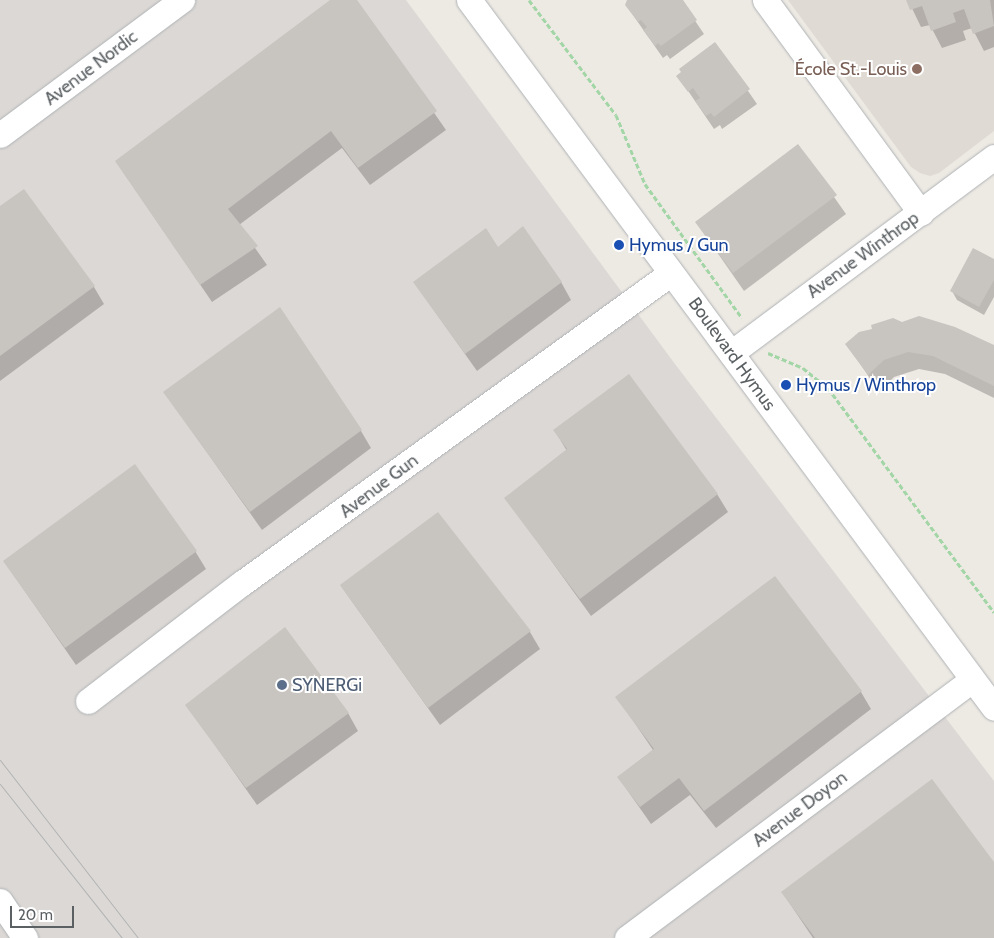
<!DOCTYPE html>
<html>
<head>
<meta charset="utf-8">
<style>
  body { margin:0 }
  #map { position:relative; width:994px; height:938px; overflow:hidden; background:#ede9e3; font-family:Cabin,sans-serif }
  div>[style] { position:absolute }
  .industrial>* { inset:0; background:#dcd8d5 }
  .education>* { inset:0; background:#e0dad4 }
  .shadow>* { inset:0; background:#0003 }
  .building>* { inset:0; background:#c8c4c0 }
  .path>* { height:3px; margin-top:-1.5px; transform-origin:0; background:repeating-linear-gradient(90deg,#a3d6a6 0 5px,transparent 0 7.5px) }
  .roads { filter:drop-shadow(0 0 1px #aeb2b5) drop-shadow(0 0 1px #aeb2b5) }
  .minor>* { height:25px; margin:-12.5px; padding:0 12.5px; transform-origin:12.5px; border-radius:12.5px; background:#fff }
  .tram>* { height:1px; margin:-0.5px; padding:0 0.5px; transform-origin:0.5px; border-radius:0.5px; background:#b1b2b3 }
  .dots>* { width:14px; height:14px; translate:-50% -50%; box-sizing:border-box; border:2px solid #fff; border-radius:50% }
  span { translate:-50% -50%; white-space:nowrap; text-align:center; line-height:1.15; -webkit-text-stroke:4px #fff; paint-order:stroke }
  .street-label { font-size:18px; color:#5b6063 }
  .education-label { font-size:18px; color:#785e54 }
  .right { translate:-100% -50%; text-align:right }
  .transit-label { font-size:18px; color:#164399 }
  .left { translate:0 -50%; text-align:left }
  .service-label { font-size:18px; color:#4e5e75 }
  .scale { position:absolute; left:10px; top:906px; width:64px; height:22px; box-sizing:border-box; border:2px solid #5b6063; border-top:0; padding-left:6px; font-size:15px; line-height:18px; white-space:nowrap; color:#5b6063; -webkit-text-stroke:4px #fff; paint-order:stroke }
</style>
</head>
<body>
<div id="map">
  <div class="industrial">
    <i style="clip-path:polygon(0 0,406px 0,675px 364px,994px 781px,994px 938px,0 938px)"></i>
  </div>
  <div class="education">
    <i style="clip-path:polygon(788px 0,994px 0,994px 131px,939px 173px,930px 176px,920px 173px,911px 167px)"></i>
  </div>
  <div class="shadow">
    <i style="clip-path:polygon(332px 0,356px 0,446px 130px,370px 185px,342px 148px,239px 225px,267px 265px,212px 302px,116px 161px)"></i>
    <i style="clip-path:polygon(628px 0,681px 0,704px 34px,670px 59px,667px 55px,663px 58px,635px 18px,627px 5px)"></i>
    <i style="clip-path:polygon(908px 0,994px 0,994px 47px,984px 51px,972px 28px,963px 31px,966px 40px,942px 48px,930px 25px,921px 27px)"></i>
    <i style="clip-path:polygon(715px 43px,757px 104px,722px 129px,720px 125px,714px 129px,678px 76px)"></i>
    <i style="clip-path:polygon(798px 146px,846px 214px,744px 291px,696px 222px)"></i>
    <i style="clip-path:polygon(0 208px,94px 287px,104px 304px,0 381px)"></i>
    <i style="clip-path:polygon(498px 249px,561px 282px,571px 300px,477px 371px,414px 282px)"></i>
    <i style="clip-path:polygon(994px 260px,994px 297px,984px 315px,957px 300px,952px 291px)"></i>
    <i style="clip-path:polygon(902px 323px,994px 346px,994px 398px,945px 374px,919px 369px,894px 377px,879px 392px,847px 344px)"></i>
    <i style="clip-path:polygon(165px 393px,361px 431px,371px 448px,262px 530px)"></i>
    <i style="clip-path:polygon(555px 431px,717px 494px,728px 512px,591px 616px,506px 498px,567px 451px)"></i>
    <i style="clip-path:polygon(195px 551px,206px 569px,76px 665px,4px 561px)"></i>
    <i style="clip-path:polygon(341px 586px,530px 632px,540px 649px,440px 725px)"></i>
    <i style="clip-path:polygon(861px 692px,871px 709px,716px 828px,690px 795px,651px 824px,618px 777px,653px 750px,617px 697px)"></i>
    <i style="clip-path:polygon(187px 705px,348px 713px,358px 731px,257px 805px)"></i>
    <i style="clip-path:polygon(994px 865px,994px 938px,813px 938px,782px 892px)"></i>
  </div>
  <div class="building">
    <i style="clip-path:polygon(330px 0,357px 0,437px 111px,358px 168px,331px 131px,228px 209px,258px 246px,200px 285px,115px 161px)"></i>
    <i style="clip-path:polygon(627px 0,683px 0,697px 20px,661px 46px,658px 43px,655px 46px,643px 30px,647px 27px,641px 20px,638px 22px,625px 5px)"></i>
    <i style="clip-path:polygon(906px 0,990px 0,994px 26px,973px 34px,964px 9px,953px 13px,956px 22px,931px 31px,922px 6px,910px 10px)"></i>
    <i style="clip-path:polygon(715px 42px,750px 89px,714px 117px,711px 113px,706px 116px,695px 101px,700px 98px,693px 88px,688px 92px,676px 76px,681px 72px,679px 69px)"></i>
    <i style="clip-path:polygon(798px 144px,837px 195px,733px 273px,695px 222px)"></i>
    <i style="clip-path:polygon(24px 189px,95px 286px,0 356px,0 206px)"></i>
    <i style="clip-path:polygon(523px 226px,562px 282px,465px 354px,413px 282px,486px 228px,498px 247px)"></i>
    <i style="clip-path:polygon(973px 248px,994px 259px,994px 280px,979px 307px,950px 291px)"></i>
    <i style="clip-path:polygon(280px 307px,362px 430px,250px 512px,163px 392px)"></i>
    <i style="clip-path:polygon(919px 316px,955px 327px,994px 345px,994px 386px,933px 356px,908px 352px,884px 360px,868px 375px,845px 344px,859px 332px,872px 329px,871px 325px,893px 318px,902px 322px)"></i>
    <i style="clip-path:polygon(629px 374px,718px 494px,580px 599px,504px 498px,567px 449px,553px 430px)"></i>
    <i style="clip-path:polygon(135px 464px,197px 551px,65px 648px,3px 561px)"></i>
    <i style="clip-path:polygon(438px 512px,531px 631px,428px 708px,340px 585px)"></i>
    <i style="clip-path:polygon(775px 576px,862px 691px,704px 811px,679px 778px,640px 807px,617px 777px,654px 749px,615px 697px)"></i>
    <i style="clip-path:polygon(285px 627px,349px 713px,246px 788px,185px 705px)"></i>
    <i style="clip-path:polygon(932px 779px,994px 862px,994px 938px,815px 938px,781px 892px)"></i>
  </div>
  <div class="path">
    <i style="left:529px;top:0;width:144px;rotate:52.9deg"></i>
    <i style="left:616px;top:115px;width:75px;rotate:67.2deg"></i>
    <i style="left:645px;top:184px;width:165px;rotate:54.1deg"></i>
    <i style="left:768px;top:353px;width:38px;rotate:23deg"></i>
    <i style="left:803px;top:368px;width:32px;rotate:39deg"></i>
    <i style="left:828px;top:388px;width:279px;rotate:53.5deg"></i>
  </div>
  <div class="roads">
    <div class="minor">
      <i style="left:469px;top:0;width:881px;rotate:53.44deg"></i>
      <i style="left:765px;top:0;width:264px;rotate:53.8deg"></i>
      <i style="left:0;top:135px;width:227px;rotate:-36.6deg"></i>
      <i style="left:731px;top:353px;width:328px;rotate:-36.7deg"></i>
      <i style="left:88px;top:701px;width:194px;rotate:-37.5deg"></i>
      <i style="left:242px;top:583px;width:529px;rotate:-35.85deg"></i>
      <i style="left:0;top:901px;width:45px;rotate:56deg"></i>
      <i style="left:627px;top:938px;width:431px;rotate:-36.8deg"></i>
    </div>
  </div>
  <div class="tram">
    <i style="left:0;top:760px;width:225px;rotate:52.2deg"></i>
    <i style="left:0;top:784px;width:196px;rotate:51.6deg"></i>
  </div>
  <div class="dots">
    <i style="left:917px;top:69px;background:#8d6e63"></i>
    <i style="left:619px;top:245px;background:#1a4fb4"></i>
    <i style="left:786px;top:385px;background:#1a4fb4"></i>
    <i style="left:282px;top:685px;background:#5c6f8a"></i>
  </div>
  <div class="street-label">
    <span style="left:91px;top:68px;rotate:-37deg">Avenue Nordic</span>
    <span style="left:863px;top:255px;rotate:-36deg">Avenue Winthrop</span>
    <span style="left:732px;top:354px;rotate:54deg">Boulevard Hymus</span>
    <span style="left:379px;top:486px;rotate:-37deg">Avenue Gun</span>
    <span style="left:800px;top:809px;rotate:-37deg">Avenue Doyon</span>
  </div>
  <div class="education-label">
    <span class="right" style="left:907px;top:69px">École St.-Louis</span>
  </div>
  <div class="transit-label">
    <span class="left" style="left:629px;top:245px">Hymus / Gun</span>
    <span class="left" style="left:796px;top:385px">Hymus / Winthrop</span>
  </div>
  <div class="service-label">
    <span class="left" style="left:292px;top:685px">SYNERGi</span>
  </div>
  <div class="scale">20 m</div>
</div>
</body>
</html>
